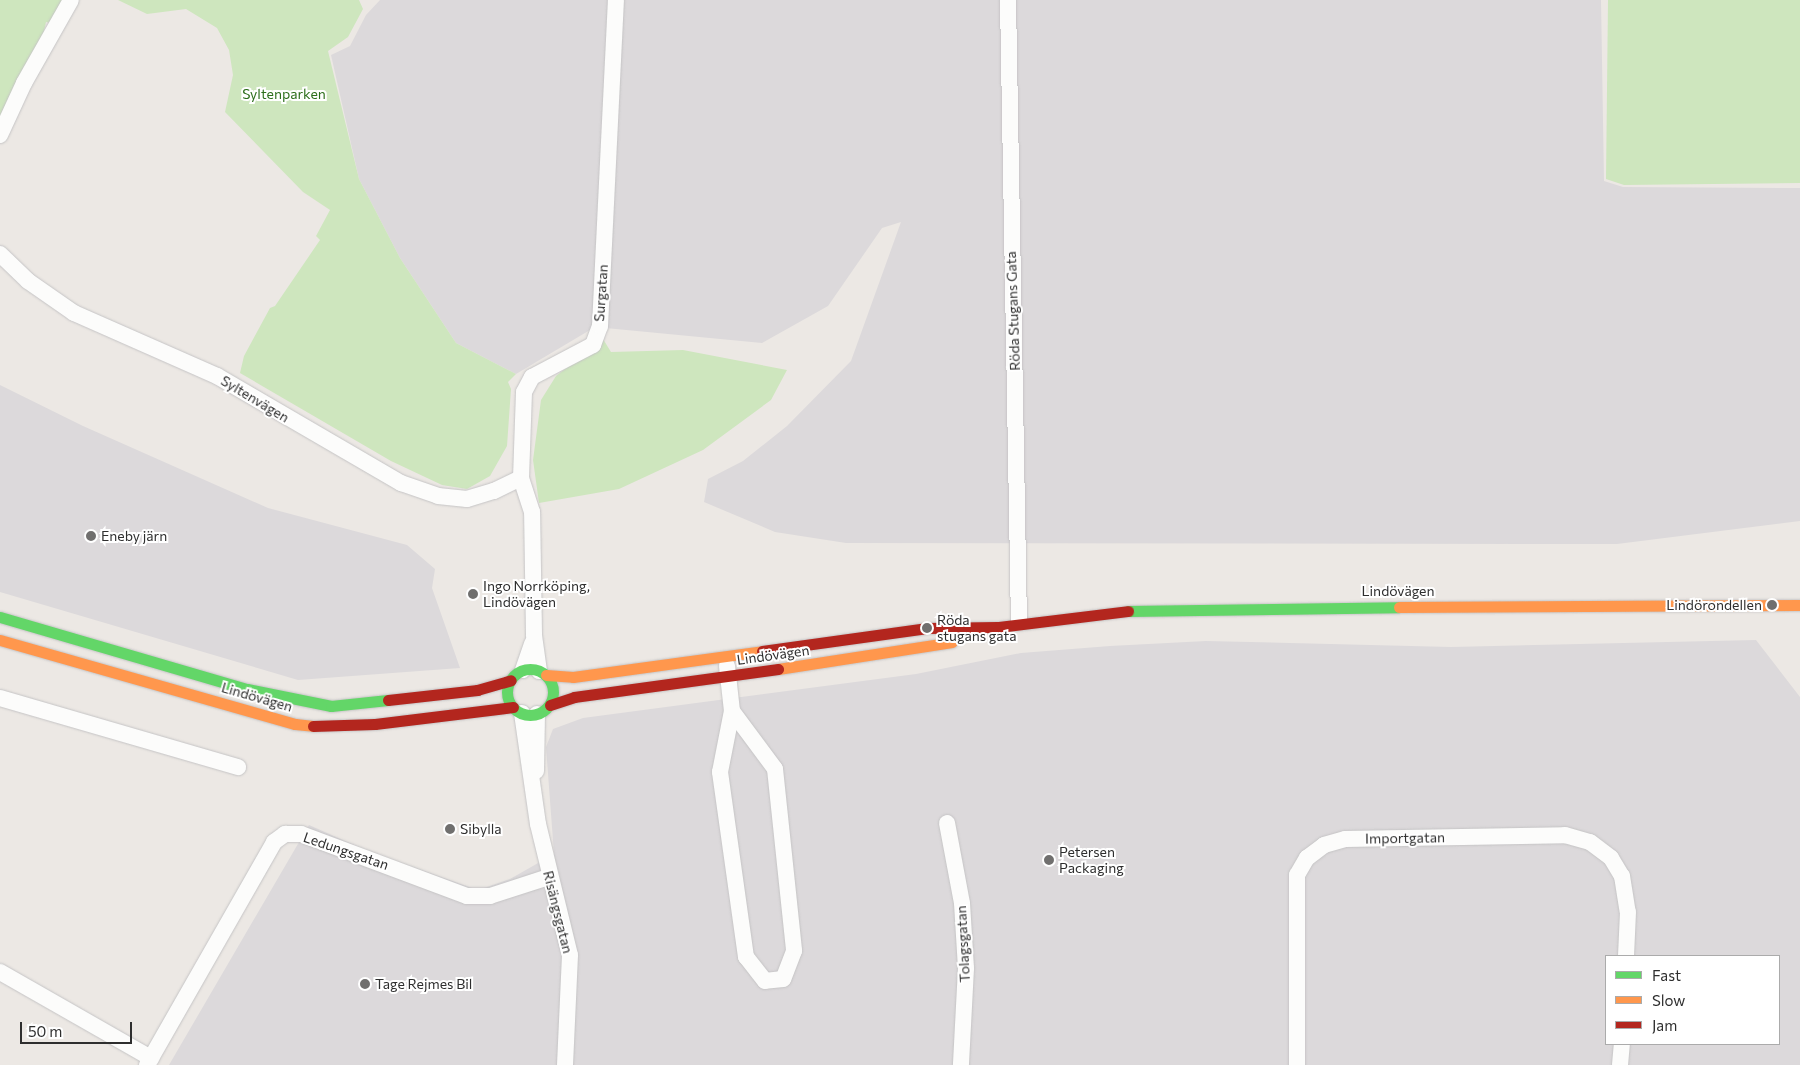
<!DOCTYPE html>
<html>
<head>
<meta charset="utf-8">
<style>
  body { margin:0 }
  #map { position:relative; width:1800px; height:1065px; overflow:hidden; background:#ece8e4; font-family:Commissioner,sans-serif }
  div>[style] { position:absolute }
  .industrial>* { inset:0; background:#dcd9db }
  .green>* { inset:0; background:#cee6be }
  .roads { filter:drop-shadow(0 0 1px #c5c4c5) drop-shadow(0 0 1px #c5c4c5) }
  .street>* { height:16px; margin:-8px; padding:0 8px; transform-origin:8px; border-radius:8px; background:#fcfcfb }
  .fast>* { height:11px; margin:-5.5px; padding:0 5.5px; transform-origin:5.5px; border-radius:5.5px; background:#63d668 }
  .fast>.ring { margin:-5.5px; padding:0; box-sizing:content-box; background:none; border:11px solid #63d668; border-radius:50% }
  .slow>* { height:11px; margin:-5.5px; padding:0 5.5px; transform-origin:5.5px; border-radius:5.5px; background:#ff974d }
  .jam>* { height:11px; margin:-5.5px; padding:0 5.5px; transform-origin:5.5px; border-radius:5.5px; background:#b3261e }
  .dots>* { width:14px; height:14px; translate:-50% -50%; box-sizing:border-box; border:2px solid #fff; border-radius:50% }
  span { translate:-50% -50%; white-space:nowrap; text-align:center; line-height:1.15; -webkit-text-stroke:4px #fff; paint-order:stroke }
  .park-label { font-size:14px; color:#2c6e1b }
  .street-label { font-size:14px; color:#2e2e2e }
  .poi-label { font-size:14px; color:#2e2e2e }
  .left { translate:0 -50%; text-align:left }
  .right { translate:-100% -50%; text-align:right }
  .legend { position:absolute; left:1605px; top:955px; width:175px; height:90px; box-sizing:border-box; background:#fff; border:1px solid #ababab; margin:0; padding:6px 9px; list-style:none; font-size:15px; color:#2e2e2e }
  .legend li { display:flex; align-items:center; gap:10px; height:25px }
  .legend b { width:25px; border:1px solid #ababab }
  .scale { position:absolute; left:20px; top:1022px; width:112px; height:22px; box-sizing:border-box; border:2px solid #2e2e2e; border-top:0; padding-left:6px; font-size:15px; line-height:18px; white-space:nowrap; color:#2e2e2e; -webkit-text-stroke:4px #fff; paint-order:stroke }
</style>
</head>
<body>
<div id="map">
  <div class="industrial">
    <i style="clip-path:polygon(380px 0,1601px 0,1604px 181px,1623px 187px,1800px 188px,1800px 521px,1617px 544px,846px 543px,775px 532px,704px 502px,708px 479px,743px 461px,787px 426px,851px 361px,901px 222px,882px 228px,828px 306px,762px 343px,595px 327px,516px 374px,456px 343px,400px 258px,359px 179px,331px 55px,350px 46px,366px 15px)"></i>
    <i style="clip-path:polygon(0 385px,83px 426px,268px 508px,407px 545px,435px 569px,432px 588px,460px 668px,298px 680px,0 592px)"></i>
    <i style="clip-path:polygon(evenodd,1756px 640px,1800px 697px,1800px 1065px,169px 1065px,309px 825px,370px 852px,478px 890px,510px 879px,554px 854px,546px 747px,553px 729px,583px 718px,916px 674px,1021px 653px,1110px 646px,1206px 641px,1451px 647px,1756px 640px,1606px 956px,1779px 956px,1779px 1044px,1606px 1044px,1606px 956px)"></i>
  </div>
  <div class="green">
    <i style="clip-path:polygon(0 0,70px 0,57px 24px,46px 22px,43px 36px,0 120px)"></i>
    <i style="clip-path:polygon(118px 0,359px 0,363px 9px,348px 37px,328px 51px,359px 179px,400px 258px,456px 343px,516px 374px,508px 382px,511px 389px,507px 446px,490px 476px,467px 489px,442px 485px,391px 461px,240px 373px,244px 356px,270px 308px,275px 306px,320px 240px,316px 236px,330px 210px,303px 192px,225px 112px,233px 75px,229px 50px,217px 28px,186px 9px,147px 14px)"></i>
    <i style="clip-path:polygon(1608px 0,1800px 0,1800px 183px,1624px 185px,1606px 179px)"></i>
    <i style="clip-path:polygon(603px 339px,611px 352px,683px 350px,787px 370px,771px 400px,703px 450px,619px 489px,539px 503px,533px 460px,541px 400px,556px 376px)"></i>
  </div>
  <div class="roads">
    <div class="street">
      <i style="left:1008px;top:0;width:622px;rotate:88.99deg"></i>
      <i style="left:0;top:135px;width:57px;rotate:-65.2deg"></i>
      <i style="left:24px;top:83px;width:95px;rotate:-60.5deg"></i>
      <i style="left:0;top:254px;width:39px;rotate:44deg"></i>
      <i style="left:28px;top:281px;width:56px;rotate:34.8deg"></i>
      <i style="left:74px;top:313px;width:156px;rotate:23.8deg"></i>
      <i style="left:217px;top:376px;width:213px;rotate:30.2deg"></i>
      <i style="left:401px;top:483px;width:39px;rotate:19deg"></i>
      <i style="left:438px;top:496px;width:29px;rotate:6deg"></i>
      <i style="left:467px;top:499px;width:28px;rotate:-17deg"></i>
      <i style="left:494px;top:491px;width:30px;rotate:-26deg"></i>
      <i style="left:727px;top:666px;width:45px;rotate:83.7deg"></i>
      <i style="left:732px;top:711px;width:72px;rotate:53.4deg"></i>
      <i style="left:775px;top:769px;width:183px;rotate:84deg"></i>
      <i style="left:794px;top:951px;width:30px;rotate:111deg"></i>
      <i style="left:783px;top:979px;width:18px;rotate:174deg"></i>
      <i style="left:765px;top:981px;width:31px;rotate:-128deg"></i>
      <i style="left:746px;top:957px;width:187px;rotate:-98deg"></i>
      <i style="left:720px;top:772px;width:62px;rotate:-78.9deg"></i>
      <i style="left:523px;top:670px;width:28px;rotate:-71deg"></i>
      <i style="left:539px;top:671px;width:37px;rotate:-98deg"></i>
      <i style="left:534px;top:634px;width:122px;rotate:-90.9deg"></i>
      <i style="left:532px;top:512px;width:36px;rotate:-108deg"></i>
      <i style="left:521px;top:478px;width:86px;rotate:-88deg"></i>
      <i style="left:524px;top:392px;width:17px;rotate:-62deg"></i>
      <i style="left:532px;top:377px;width:69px;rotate:-27.7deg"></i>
      <i style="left:593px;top:345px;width:20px;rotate:-70deg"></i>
      <i style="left:600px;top:326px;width:326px;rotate:-87.2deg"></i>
      <i style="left:0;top:698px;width:248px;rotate:16.2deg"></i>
      <i style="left:522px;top:713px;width:112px;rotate:81.8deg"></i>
      <i style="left:538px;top:824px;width:135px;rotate:76.3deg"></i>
      <i style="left:570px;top:955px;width:110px;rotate:92.6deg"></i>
      <i style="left:536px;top:771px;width:57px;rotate:-89deg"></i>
      <i style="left:947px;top:823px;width:81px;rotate:79.4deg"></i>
      <i style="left:962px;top:903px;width:65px;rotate:86.5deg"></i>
      <i style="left:966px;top:968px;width:97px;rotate:93deg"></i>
      <i style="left:0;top:972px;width:174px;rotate:29.7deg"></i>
      <i style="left:147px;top:1065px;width:257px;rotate:-60.3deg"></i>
      <i style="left:274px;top:842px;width:14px;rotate:-36deg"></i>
      <i style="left:285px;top:834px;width:16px"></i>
      <i style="left:301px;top:834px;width:177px;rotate:20.5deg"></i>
      <i style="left:467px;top:896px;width:23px"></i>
      <i style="left:490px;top:896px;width:62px;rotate:-17.9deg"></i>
      <i style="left:1297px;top:1065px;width:190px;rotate:-90deg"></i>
      <i style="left:1297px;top:875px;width:20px;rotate:-60deg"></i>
      <i style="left:1307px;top:858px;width:21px;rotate:-37deg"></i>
      <i style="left:1324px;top:845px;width:22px;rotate:-16deg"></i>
      <i style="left:1345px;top:839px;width:220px;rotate:-1deg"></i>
      <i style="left:1565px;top:835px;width:26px;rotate:16deg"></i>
      <i style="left:1590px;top:842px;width:26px;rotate:37deg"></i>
      <i style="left:1611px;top:858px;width:21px;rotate:59deg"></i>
      <i style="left:1622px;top:876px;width:36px;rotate:81deg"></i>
      <i style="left:1628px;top:912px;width:44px;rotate:92.6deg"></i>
      <i style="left:1620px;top:1065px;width:21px;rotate:-85deg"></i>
    </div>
    <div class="fast">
      <i style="left:1128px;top:611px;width:271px;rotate:-0.8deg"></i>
      <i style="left:0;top:617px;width:257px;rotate:16.3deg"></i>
      <i style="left:247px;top:689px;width:86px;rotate:11.4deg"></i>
      <i style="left:331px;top:706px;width:57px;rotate:-6deg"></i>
      <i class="ring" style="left:507px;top:669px;width:35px;height:35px"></i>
    </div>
    <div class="slow">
      <i style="left:1399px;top:607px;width:401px;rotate:-0.3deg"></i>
      <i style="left:0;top:640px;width:307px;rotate:15.9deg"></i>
      <i style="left:295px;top:724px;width:18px;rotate:6deg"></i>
      <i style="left:778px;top:669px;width:176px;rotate:-8.8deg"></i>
      <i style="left:546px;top:675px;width:27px;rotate:4deg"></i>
      <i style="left:573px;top:677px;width:191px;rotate:-7.8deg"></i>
    </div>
    <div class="jam">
      <i style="left:762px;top:651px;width:167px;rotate:-7.9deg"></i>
      <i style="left:927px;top:628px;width:71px;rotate:-0.8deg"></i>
      <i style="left:998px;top:627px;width:131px;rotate:-7deg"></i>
      <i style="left:388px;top:700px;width:90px;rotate:-6.4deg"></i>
      <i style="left:477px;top:690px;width:35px;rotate:-16deg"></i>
      <i style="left:550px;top:705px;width:25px;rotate:-18deg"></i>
      <i style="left:574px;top:697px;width:206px;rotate:-7.8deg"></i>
      <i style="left:313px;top:726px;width:62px;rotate:-1.8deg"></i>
      <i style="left:375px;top:724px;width:139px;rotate:-7deg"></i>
    </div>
  </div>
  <div class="dots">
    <i style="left:91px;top:536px;background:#706f6e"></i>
    <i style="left:473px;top:594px;background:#706f6e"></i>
    <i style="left:1772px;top:605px;background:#706f6e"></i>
    <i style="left:927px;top:628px;background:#706f6e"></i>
    <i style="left:450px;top:829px;background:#706f6e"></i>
    <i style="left:1049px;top:860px;background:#706f6e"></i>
    <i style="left:365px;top:984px;background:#706f6e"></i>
  </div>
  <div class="park-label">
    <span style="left:284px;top:94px">Syltenparken</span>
  </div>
  <div class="street-label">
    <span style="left:601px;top:293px;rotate:-86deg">Surgatan</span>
    <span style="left:1013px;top:311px;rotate:-92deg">Röda Stugans Gata</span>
    <span style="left:255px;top:399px;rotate:31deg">Syltenvägen</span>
    <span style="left:1398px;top:591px">Lindövägen</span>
    <span style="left:773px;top:655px;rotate:-8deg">Lindövägen</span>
    <span style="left:257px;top:697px;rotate:16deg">Lindövägen</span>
    <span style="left:1405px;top:838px;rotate:-1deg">Importgatan</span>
    <span style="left:346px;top:851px;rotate:19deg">Ledungsgatan</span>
    <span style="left:558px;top:912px;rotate:76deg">Risängsgatan</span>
    <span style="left:963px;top:944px;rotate:-93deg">Tolagsgatan</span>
  </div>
  <div class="poi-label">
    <span class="left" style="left:101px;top:536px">Eneby järn</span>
    <span class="left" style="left:483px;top:594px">Ingo Norrköping,<br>Lindövägen</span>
    <span class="right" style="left:1762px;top:605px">Lindörondellen</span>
    <span class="left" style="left:937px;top:628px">Röda<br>stugans gata</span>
    <span class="left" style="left:460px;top:829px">Sibylla</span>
    <span class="left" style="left:1059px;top:860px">Petersen<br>Packaging</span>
    <span class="left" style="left:375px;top:984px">Tage Rejmes Bil</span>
  </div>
  <ul class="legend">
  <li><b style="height:6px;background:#63d668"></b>Fast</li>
  <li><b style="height:6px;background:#ff974d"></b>Slow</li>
  <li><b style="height:6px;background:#b3261e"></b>Jam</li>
  </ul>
  <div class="scale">50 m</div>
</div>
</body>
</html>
